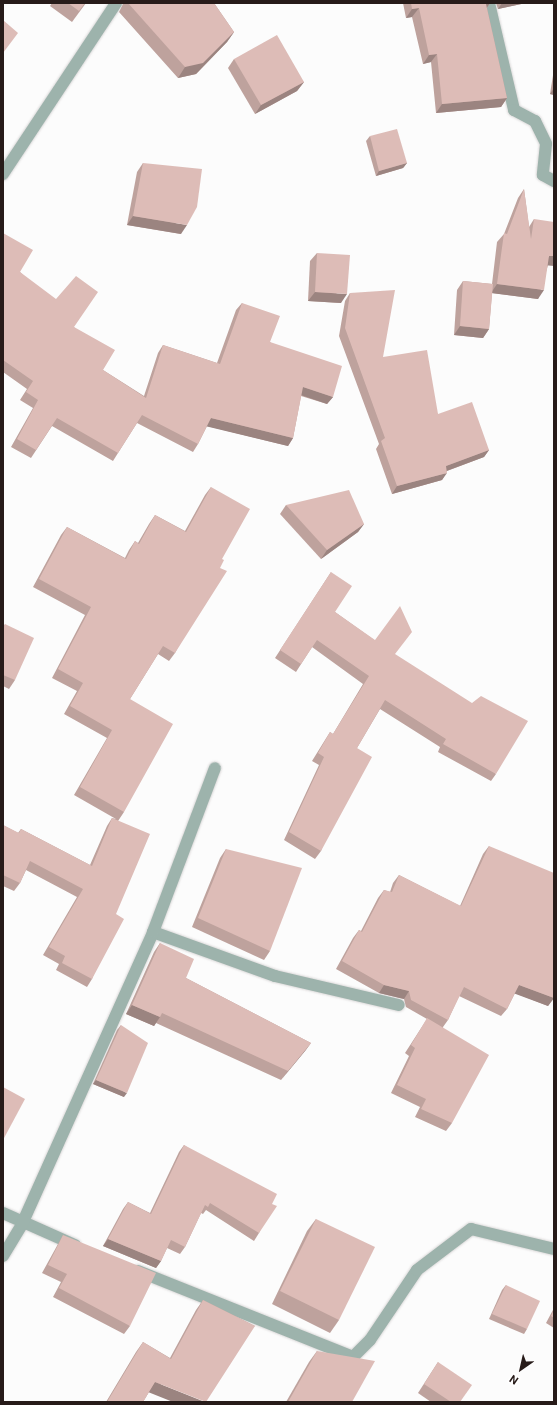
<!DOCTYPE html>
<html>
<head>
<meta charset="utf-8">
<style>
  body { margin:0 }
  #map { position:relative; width:557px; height:1405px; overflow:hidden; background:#fcfcfc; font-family:Roboto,sans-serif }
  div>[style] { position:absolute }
  .roads { filter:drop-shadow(0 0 1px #dad8d8) drop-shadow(0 0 1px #dad8d8) }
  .minor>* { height:12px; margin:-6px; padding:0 6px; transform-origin:6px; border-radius:6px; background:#9db3ac }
  .wall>* { inset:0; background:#bea29d }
  .shaded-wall>* { inset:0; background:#9b8480 }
  .building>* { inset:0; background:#ddbcb7 }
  span { translate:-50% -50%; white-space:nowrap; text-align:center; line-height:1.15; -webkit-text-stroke:3px #fff; paint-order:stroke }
  .frame { position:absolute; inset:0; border:4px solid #271b19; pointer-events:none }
  .north { position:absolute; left:501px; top:1349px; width:40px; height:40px; -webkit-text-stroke:3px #fff; paint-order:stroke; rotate:214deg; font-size:11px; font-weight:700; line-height:16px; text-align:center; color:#271b19 }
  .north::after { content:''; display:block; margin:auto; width:14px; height:18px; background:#271b19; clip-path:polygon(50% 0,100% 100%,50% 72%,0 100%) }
</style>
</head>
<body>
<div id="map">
  <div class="roads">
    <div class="minor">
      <i style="left:489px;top:3px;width:110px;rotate:76.8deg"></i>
      <i style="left:514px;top:110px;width:24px;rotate:28deg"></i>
      <i style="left:535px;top:121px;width:25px;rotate:64deg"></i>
      <i style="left:546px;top:144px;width:31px;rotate:96deg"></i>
      <i style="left:543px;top:175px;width:13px;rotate:29deg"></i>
      <i style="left:3px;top:174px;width:205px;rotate:-56.5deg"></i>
      <i style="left:153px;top:932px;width:130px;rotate:19.8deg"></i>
      <i style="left:275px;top:976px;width:127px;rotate:13.2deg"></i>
      <i style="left:3px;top:1213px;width:79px;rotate:24deg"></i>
      <i style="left:3px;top:1256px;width:37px;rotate:-59deg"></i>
      <i style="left:22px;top:1224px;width:320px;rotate:-65.8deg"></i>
      <i style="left:153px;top:932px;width:175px;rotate:-69.3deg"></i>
      <i style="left:138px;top:1271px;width:232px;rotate:21.8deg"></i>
      <i style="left:353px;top:1357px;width:24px;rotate:-45deg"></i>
      <i style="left:370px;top:1340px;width:84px;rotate:-56.1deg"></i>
      <i style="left:417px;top:1270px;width:68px;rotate:-37.2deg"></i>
      <i style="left:471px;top:1229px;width:85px;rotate:13.5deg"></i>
    </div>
  </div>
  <div class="wall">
    <i style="clip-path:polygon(52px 3px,86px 3px,72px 22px,50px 6px)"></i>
    <i style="clip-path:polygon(123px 3px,214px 3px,234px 32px,227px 42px,196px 74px,178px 78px,119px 12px,123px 4px)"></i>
    <i style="clip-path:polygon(403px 3px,490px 3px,487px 8px,507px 98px,501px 107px,436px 113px,431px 62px,423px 64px,412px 17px,406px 18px)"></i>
    <i style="clip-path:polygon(496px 3px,526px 3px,498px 9px)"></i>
    <i style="clip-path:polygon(234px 59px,304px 82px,297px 91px,255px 114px,228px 68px)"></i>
    <i style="clip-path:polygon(554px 69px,554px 95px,550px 94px)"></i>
    <i style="clip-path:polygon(370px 136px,407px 163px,403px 168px,376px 176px,366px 141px)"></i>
    <i style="clip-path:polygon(143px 163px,181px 234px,127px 225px,137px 172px)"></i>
    <i style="clip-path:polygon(524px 189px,529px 227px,534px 219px,548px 265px,538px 299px,492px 293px,489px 329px,483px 338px,454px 335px,457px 290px,463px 281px,492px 284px,497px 242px,504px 234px,518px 198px)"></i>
    <i style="clip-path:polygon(3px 233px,20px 272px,74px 327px,103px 370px,144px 396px,158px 353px,163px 345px,217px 363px,236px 310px,242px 303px,270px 342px,333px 397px,327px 404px,301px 396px,293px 438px,288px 446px,207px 426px,198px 444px,193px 452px,137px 423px,118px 453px,113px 461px,52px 426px,31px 458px,11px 447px,33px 408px,20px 400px,27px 389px,3px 372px)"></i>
    <i style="clip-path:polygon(317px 253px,341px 303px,308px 301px,310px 261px)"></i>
    <i style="clip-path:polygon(350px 293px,383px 357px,438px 414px,489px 450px,484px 457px,447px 471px,442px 480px,392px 494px,376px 449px,379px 444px,339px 336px,345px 301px)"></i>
    <i style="clip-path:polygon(211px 487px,222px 559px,175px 653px,169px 661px,158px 654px,130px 699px,124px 812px,118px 821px,116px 914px,92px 979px,87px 987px,56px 970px,59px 964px,43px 955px,77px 897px,26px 870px,20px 883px,14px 891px,3px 886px,3px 825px,18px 833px,21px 829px,90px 865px,107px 826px,112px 818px,116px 819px,74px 795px,107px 738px,64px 714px,77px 691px,52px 678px,85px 615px,33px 587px,61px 535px,67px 527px,125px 558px,129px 550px,135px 541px,138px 543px,149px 524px,155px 515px,185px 531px,205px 495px)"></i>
    <i style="clip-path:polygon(286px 505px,364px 524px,358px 532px,321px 559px,280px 514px)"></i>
    <i style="clip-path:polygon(331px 572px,335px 612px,395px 655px,496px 774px,491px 781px,438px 752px,440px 747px,380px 709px,357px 748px,321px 851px,315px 859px,284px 840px,319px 765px,312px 761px,325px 740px,330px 732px,333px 734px,363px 684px,312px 647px,296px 672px,275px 658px)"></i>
    <i style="clip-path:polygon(5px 624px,15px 680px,9px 689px,3px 686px,3px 628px)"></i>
    <i style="clip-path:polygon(489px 846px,554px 998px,548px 1006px,515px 993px,507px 1009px,501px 1016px,459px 996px,448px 1020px,443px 1027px,452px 1123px,446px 1131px,415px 1117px,420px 1107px,391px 1093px,409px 1056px,405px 1053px,427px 1019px,406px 1007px,404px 999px,379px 993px,336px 969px,353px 938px,359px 930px,361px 931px,378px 898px,384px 890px,390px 892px,393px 883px,399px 875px,460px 906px,483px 854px)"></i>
    <i style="clip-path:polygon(226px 849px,270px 951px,264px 960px,192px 927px,220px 858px)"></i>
    <i style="clip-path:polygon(160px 943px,186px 978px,311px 1043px,305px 1051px,281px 1080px,156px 1023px,154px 1026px,126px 1014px,154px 952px)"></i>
    <i style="clip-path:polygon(121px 1025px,124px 1097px,93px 1084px,117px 1030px)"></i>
    <i style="clip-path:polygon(184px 1145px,272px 1204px,259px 1233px,254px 1241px,206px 1210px,203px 1214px,201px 1213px,185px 1247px,180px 1254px,167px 1248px,161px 1261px,156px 1268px,103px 1246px,123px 1209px,128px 1202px,150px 1213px,179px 1152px)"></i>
    <i style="clip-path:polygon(316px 1219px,339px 1320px,330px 1333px,272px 1304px,307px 1231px)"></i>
    <i style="clip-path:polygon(63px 1235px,130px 1326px,124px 1334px,53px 1297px,61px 1282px,42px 1273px,58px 1244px)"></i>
    <i style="clip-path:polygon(506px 1285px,527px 1329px,524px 1334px,489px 1319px,502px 1290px)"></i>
    <i style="clip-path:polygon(203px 1300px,255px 1326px,149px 1392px,143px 1402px,106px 1402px,136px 1352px,143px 1342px,170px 1358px,196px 1310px)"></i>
    <i style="clip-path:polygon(554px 1308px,554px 1328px,546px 1323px)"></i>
    <i style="clip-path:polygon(317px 1351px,352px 1402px,286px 1402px,309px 1362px)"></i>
    <i style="clip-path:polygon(438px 1362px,460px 1402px,431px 1402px,418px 1393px)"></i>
  </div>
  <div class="shaded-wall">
    <i style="clip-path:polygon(490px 3px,484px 12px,486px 4px)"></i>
    <i style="clip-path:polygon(502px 3px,526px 3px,498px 9px)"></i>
    <i style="clip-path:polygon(419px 8px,412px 17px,406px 18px,412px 9px)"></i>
    <i style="clip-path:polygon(234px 32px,227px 42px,196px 74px,178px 78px,185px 67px)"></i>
    <i style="clip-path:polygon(437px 54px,431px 62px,423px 64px,429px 55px)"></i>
    <i style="clip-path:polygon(304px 82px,297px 91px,255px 114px,261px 105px)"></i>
    <i style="clip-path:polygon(554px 88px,554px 95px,550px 94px)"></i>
    <i style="clip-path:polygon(507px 98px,501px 107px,436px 113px,442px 104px)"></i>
    <i style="clip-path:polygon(407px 163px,403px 168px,376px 176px,379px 171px)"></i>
    <i style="clip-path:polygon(133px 216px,187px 225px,181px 234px,127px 225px)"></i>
    <i style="clip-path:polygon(549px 256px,554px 256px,554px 266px,543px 265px)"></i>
    <i style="clip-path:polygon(497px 284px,544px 290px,538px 299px,491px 293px)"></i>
    <i style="clip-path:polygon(315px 292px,347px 294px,341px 303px,308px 301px)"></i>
    <i style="clip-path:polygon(460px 326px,489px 329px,483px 338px,454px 335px)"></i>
    <i style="clip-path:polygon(303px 387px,333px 397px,327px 404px,298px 394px)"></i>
    <i style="clip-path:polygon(211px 418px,293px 438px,288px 446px,205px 426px)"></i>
    <i style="clip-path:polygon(489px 450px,484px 457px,441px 473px,446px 466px)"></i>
    <i style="clip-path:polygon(447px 473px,442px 480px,392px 494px,397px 486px)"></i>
    <i style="clip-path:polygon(364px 524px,358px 532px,321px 559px,327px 550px)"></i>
    <i style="clip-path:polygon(384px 985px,409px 991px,404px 999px,379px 993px)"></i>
    <i style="clip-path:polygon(519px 985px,554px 998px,548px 1006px,513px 993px)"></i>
    <i style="clip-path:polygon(132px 1005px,160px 1017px,154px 1026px,126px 1014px)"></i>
    <i style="clip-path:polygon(311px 1043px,305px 1051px,281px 1080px,288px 1071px)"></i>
    <i style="clip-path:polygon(96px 1080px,127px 1093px,124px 1097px,93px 1084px)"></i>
    <i style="clip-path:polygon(108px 1239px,161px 1261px,156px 1268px,103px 1246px)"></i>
    <i style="clip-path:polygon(155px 1382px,205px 1402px,173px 1402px,148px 1392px)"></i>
  </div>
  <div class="building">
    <i style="clip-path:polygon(68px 3px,85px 3px,79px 11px)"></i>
    <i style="clip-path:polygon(128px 3px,214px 3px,234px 32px,203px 63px,185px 67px)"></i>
    <i style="clip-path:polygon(411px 3px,490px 3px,486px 4px,507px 98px,442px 104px,437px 54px,429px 55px,419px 8px,412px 9px)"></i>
    <i style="clip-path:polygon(3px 20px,18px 33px,3px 53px)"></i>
    <i style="clip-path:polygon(277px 35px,304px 82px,261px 105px,234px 59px)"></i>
    <i style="clip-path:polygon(397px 129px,407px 163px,379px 171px,370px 136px)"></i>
    <i style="clip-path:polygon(143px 163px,202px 169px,197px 207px,187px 225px,133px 216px)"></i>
    <i style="clip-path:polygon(524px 189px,531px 239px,534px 219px,554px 222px,554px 256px,549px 256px,544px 290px,497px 284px,504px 233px,507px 234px)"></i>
    <i style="clip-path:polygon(3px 233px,33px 250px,20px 272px,56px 299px,76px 276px,98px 292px,74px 327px,115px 350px,103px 370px,146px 398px,163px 345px,220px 364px,242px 303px,280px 316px,270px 342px,342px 366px,333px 397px,303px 387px,293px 438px,211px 418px,198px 444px,142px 415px,118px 453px,57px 418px,36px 450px,17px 439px,38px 400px,26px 392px,33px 381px,3px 360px)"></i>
    <i style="clip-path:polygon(317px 253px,350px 255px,347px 294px,315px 292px)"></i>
    <i style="clip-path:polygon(463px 281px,493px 284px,489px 329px,460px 326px)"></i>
    <i style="clip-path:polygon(395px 290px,383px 357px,427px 350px,438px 414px,472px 402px,489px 450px,446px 466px,447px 473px,397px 486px,381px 441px,385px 438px,345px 328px,350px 293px)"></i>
    <i style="clip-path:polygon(211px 487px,250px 509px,222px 559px,224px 560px,220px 568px,227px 571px,175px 653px,163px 646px,130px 699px,173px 724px,124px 812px,80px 787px,112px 730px,70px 706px,83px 683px,58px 669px,91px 607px,39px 579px,67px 527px,126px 559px,135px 541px,139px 544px,155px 515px,186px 532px)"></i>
    <i style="clip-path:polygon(349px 490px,364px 524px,327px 550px,286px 505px)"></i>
    <i style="clip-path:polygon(331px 572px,352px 586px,335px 612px,375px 640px,400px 606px,412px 632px,395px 654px,472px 703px,481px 696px,528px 721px,496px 774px,443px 744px,446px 739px,385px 700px,357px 748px,372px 757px,321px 851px,289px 832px,324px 757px,318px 753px,330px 732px,333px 734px,369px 676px,317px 640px,301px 664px,280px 650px)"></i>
    <i style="clip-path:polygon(5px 624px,34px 638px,15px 680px,3px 675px,3px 629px)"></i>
    <i style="clip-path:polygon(112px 818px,150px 834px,116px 914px,124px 919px,92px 979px,62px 963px,65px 956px,49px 947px,83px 889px,30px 861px,20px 883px,3px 875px,3px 825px,19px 833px,21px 829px,92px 866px)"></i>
    <i style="clip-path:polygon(489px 846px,554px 873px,554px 998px,519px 985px,507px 1009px,464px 987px,448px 1020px,411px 1000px,409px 991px,384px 985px,342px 961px,359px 930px,362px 932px,384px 890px,392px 892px,399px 875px,461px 906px)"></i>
    <i style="clip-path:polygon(226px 849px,302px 868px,270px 951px,198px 918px)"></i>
    <i style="clip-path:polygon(160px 943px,194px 959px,186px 978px,311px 1043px,288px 1071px,162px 1013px,160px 1017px,132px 1005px)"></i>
    <i style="clip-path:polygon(427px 1018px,489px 1055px,452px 1123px,421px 1109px,426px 1099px,397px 1085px,415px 1048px,411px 1045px)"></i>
    <i style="clip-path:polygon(121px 1025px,148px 1043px,127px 1093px,96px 1080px)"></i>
    <i style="clip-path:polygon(3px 1087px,25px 1099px,3px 1140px)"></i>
    <i style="clip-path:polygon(184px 1145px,277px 1194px,272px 1204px,277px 1206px,259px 1233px,210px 1203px,208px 1207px,205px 1205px,185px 1247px,171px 1240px,161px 1261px,108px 1239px,128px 1202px,151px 1214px)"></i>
    <i style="clip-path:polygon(316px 1219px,375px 1247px,339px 1320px,280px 1291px)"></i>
    <i style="clip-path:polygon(63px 1235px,156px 1273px,130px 1326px,59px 1288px,67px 1274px,48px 1265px)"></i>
    <i style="clip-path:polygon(506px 1285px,540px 1301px,527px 1329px,492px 1314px)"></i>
    <i style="clip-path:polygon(203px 1300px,255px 1326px,206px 1402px,155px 1382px,143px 1402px,107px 1402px,143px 1342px,171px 1359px)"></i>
    <i style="clip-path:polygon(554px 1310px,554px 1318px,551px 1316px)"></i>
    <i style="clip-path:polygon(317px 1351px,375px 1361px,352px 1402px,288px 1402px)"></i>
    <i style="clip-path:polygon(438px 1362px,472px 1385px,460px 1402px,451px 1402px,424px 1384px)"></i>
  </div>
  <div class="frame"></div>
  <div class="north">N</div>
</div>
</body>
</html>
